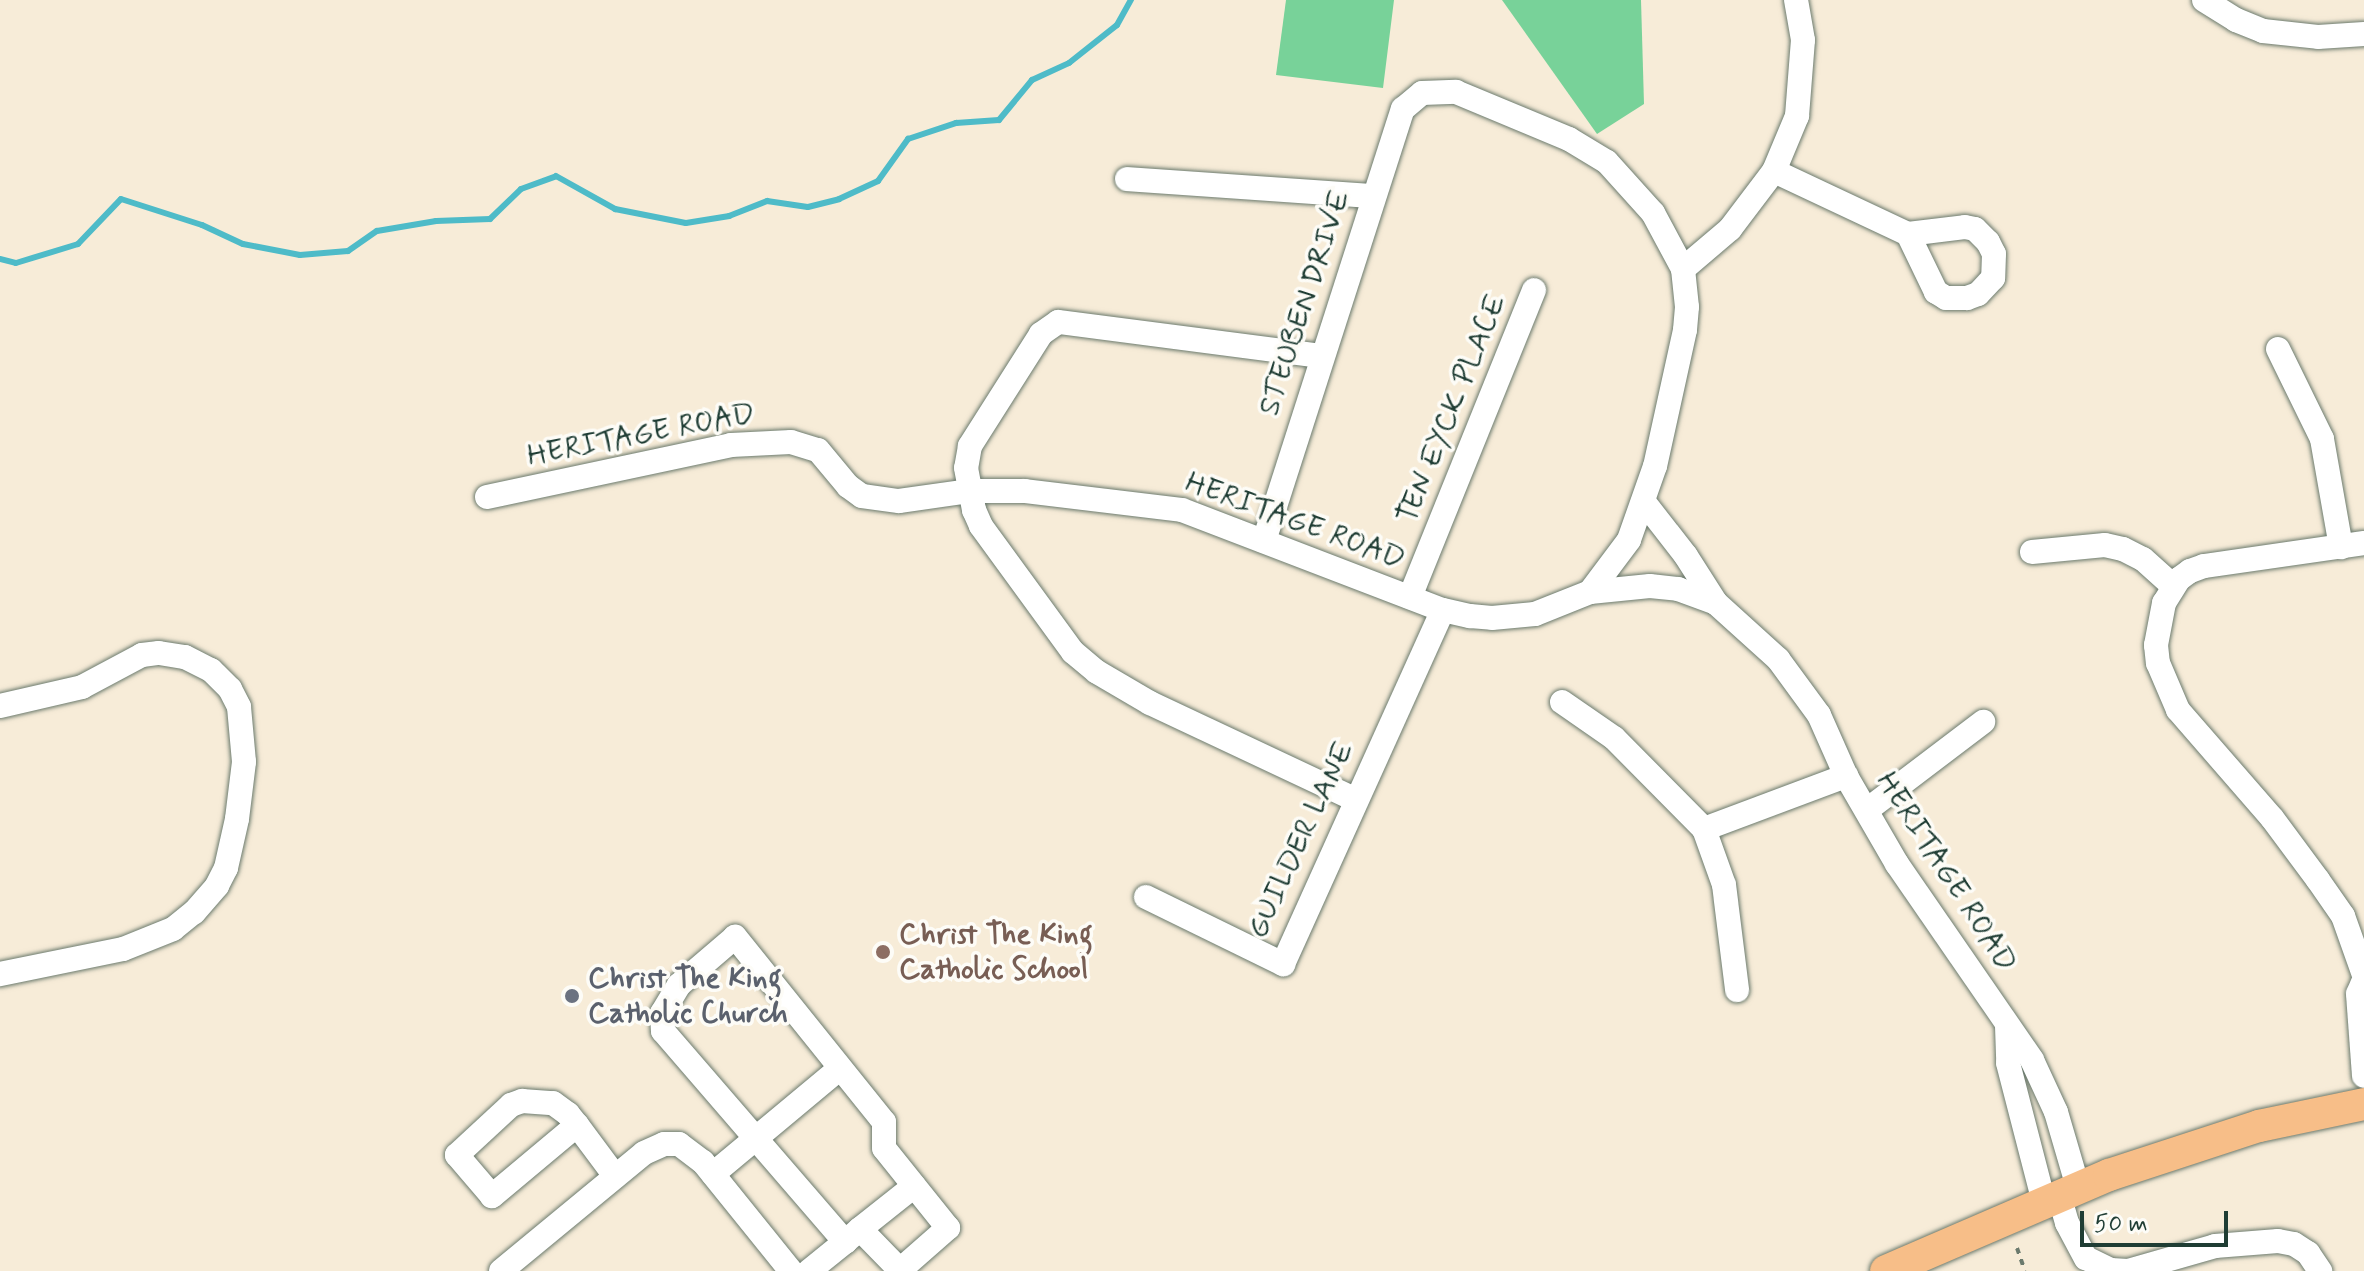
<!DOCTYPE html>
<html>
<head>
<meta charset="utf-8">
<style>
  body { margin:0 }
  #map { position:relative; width:2364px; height:1271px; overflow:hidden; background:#f7ecd8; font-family:Mynerve,sans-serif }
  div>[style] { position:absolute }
  .green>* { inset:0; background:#78d299 }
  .stream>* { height:6px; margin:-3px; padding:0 3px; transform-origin:3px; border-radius:3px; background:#4ebbc8 }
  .path>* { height:4px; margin-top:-2px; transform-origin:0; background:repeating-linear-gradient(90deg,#6b7a6d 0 6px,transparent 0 12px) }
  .roads { filter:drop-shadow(0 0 2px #6b7a6d) drop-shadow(0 0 2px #6b7a6d) }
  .minor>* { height:24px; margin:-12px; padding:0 12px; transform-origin:12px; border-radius:12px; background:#fff }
  .major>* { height:32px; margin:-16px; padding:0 16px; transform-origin:16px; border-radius:16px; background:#f7be88 }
  .dots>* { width:22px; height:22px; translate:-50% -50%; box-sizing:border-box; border:4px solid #fdfcf7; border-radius:50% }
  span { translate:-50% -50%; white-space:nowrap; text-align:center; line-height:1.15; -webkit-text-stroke:7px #fdfcf7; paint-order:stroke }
  .street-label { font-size:30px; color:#1f3d34 }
  .education-label { font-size:30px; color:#785e54; font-weight:700 }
  .left { translate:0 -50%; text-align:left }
  .worship-label { font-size:30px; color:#5b616d; font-weight:700 }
  .scale { position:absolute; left:2080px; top:1211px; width:148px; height:36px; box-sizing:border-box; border:4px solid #1f3d34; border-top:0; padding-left:10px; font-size:24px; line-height:28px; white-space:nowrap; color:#1f3d34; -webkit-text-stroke:6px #fdfcf7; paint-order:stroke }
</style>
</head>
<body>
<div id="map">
  <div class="green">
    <i style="clip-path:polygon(1286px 0,1394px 0,1383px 88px,1276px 75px)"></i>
    <i style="clip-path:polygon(1502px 0,1641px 0,1644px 104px,1597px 134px)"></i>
  </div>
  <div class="stream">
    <i style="left:0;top:259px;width:16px;rotate:14deg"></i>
    <i style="left:16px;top:263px;width:65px;rotate:-17deg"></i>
    <i style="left:78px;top:244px;width:62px;rotate:-46.3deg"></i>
    <i style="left:121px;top:199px;width:85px;rotate:17.8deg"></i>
    <i style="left:202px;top:225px;width:45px;rotate:24.9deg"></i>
    <i style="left:243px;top:244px;width:58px;rotate:10.9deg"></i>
    <i style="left:300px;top:255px;width:48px;rotate:-4.8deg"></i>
    <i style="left:348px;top:251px;width:35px;rotate:-35deg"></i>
    <i style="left:377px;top:231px;width:60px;rotate:-9.6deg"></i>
    <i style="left:436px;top:221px;width:54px;rotate:-2.1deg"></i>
    <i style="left:490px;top:219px;width:43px;rotate:-44.1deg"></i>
    <i style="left:521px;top:189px;width:37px;rotate:-20deg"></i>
    <i style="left:556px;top:176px;width:68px;rotate:29.2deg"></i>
    <i style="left:615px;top:209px;width:72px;rotate:11.2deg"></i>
    <i style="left:686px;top:223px;width:44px;rotate:-9.2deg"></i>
    <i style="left:729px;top:216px;width:41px;rotate:-21.5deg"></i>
    <i style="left:767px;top:201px;width:41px;rotate:8.3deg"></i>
    <i style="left:808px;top:207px;width:32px;rotate:-14deg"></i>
    <i style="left:839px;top:199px;width:43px;rotate:-24.8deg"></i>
    <i style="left:878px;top:181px;width:52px;rotate:-54.5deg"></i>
    <i style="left:908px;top:139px;width:51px;rotate:-18.4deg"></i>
    <i style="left:956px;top:123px;width:43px;rotate:-4deg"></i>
    <i style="left:999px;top:120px;width:52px;rotate:-50.5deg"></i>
    <i style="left:1032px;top:80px;width:41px;rotate:-24.7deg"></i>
    <i style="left:1069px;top:63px;width:61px;rotate:-38.4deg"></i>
    <i style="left:1117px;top:25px;width:29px;rotate:-61deg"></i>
  </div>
  <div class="path">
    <i style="left:2017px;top:1248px;width:24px;rotate:71deg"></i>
  </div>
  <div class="roads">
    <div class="minor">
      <i style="left:2204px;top:0;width:38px;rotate:32deg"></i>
      <i style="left:2236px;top:20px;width:29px;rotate:22deg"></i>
      <i style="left:2263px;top:31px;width:55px;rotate:6.2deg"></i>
      <i style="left:2318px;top:37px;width:46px;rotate:-3.7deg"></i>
      <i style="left:1774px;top:171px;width:148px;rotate:25.2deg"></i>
      <i style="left:1127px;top:179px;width:247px;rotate:4deg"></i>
      <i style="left:1965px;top:227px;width:10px;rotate:11deg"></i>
      <i style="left:1975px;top:229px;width:18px;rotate:45deg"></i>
      <i style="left:1988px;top:242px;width:13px;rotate:63deg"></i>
      <i style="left:1994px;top:254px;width:24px;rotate:92deg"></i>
      <i style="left:1993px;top:278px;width:22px;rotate:133deg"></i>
      <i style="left:1978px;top:294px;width:12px;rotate:160deg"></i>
      <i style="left:1967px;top:298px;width:21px;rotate:180deg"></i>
      <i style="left:1946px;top:298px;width:12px;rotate:-149deg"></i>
      <i style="left:1936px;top:292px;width:64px;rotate:-115.8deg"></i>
      <i style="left:1908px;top:234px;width:57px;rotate:-7deg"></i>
      <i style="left:1683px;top:269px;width:62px;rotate:-40.4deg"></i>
      <i style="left:1730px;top:229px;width:73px;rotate:-52.8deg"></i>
      <i style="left:1774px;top:171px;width:60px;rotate:-67.3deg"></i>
      <i style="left:1797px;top:116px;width:76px;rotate:-85.5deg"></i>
      <i style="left:1803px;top:40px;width:41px;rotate:-99.9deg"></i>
      <i style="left:2278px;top:349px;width:100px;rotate:63.9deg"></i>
      <i style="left:2322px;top:439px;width:110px;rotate:80deg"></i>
      <i style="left:1321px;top:356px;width:265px;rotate:-172.6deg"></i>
      <i style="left:1058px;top:322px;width:21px;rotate:145deg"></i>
      <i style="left:1041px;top:334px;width:133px;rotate:122.4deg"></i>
      <i style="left:970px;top:446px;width:22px;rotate:100deg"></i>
      <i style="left:966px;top:468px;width:43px;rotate:79.2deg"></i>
      <i style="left:974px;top:510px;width:17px;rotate:66deg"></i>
      <i style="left:981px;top:526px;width:156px;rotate:53.9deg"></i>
      <i style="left:1073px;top:652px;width:31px;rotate:40deg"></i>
      <i style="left:1097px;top:672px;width:61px;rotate:30.3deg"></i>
      <i style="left:1150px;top:703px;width:228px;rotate:25.2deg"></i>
      <i style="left:487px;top:497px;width:249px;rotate:-12deg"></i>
      <i style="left:731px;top:445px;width:60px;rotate:-2.9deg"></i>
      <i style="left:791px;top:442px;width:28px;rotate:17deg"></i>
      <i style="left:818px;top:450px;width:47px;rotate:50.2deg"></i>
      <i style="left:848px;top:486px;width:17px;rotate:36deg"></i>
      <i style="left:862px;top:496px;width:37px;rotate:8deg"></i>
      <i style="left:899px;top:501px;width:72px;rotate:-8deg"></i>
      <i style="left:970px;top:491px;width:55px"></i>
      <i style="left:1025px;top:491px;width:158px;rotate:6.9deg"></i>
      <i style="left:1182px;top:510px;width:280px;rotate:21deg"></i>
      <i style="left:1443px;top:610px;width:28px;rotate:13deg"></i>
      <i style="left:1470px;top:616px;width:22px;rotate:5deg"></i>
      <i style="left:1492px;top:618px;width:43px;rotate:-5.3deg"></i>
      <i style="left:1535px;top:614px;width:59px;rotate:-21.8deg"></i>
      <i style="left:1590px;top:592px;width:60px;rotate:-5.7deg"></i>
      <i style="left:1650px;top:586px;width:28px;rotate:6deg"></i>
      <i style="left:1678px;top:589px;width:40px;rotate:20.2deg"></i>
      <i style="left:1644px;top:502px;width:68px;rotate:52.1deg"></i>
      <i style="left:1686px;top:556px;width:56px;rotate:57.4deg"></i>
      <i style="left:1716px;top:603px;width:84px;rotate:42.1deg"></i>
      <i style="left:1778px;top:659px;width:69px;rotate:53.8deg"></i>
      <i style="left:1819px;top:715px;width:67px;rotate:66.1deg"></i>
      <i style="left:1846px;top:776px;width:102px;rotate:59.9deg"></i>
      <i style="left:1897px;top:864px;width:238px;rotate:55.4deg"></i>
      <i style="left:2032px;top:1060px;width:57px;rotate:65.2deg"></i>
      <i style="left:2056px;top:1112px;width:78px;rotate:73.7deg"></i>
      <i style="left:1264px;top:541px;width:454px;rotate:-72.2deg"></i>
      <i style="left:1403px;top:109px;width:25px;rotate:-40deg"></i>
      <i style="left:1422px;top:93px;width:34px;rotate:-2deg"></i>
      <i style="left:1456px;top:92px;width:122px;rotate:22.6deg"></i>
      <i style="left:1569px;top:139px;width:44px;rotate:31.2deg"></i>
      <i style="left:1607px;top:162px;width:69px;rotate:48deg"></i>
      <i style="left:1653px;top:213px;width:64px;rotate:61.8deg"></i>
      <i style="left:1683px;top:269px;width:38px;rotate:84deg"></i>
      <i style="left:1687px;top:307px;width:23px;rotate:95deg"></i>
      <i style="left:1685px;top:330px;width:139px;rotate:102.4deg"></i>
      <i style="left:1655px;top:466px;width:78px;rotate:109.4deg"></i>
      <i style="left:1629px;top:540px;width:65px;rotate:126.9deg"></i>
      <i style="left:2364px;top:543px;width:162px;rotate:171.8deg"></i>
      <i style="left:2204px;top:566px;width:15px;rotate:160deg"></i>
      <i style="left:2190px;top:571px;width:14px;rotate:144deg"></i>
      <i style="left:2179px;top:579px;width:28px;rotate:122deg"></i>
      <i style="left:2164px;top:603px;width:43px;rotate:100.8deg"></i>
      <i style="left:2156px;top:645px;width:18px;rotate:84deg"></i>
      <i style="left:2158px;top:663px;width:51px;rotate:66.9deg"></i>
      <i style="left:2178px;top:710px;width:143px;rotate:49deg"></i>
      <i style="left:2272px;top:818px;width:77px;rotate:53.4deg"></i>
      <i style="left:2318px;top:880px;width:44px;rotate:55.2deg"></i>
      <i style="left:2343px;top:916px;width:63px;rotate:70.4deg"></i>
      <i style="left:2032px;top:552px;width:73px;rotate:-5.5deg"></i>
      <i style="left:2105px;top:545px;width:18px;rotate:13deg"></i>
      <i style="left:2123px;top:549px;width:22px;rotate:27deg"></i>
      <i style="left:2143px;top:559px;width:40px;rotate:42deg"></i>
      <i style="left:1410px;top:597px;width:331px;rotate:-68deg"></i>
      <i style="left:1562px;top:702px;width:63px;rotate:34.7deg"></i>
      <i style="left:1614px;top:738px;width:128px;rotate:45.3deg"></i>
      <i style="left:1704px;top:829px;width:59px;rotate:70.3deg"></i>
      <i style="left:1724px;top:885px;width:106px;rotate:82.9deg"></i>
      <i style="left:0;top:706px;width:84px;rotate:-13deg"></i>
      <i style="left:82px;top:687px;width:68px;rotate:-28.1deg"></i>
      <i style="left:142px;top:655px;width:17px;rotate:-7deg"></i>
      <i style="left:159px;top:653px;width:26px;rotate:9deg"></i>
      <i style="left:185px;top:657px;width:29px;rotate:27deg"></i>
      <i style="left:211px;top:670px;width:27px;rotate:45deg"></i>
      <i style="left:230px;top:689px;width:20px;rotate:63deg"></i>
      <i style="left:239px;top:707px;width:55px;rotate:84.8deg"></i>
      <i style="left:244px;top:762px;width:57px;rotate:97deg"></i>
      <i style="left:237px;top:819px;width:50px;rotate:102.7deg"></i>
      <i style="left:226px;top:868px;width:20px;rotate:117deg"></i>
      <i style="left:217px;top:886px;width:35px;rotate:131deg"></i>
      <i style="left:194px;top:912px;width:27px;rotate:141deg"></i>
      <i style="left:173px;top:929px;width:54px;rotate:158.2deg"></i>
      <i style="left:123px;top:949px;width:126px;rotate:168.5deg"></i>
      <i style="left:1867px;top:810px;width:146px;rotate:-37.2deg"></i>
      <i style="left:1704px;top:829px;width:152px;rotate:-20.5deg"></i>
      <i style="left:1146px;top:897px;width:153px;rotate:26.1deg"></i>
      <i style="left:1283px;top:964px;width:388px;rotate:-65.7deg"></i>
      <i style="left:2364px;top:980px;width:15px;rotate:113deg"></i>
      <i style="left:2358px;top:994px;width:82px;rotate:85.8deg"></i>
      <i style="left:2007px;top:1026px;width:37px;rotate:88deg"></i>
      <i style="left:2008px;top:1063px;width:144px;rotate:75.5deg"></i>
      <i style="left:577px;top:1125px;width:111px;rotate:140.1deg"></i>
      <i style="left:492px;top:1196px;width:54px;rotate:-130.5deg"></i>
      <i style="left:457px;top:1155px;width:74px;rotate:-42.8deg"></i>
      <i style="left:511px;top:1105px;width:12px;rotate:-20deg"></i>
      <i style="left:522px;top:1101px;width:31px;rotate:4deg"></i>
      <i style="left:553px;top:1103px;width:19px;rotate:36deg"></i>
      <i style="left:568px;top:1114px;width:14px;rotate:51deg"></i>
      <i style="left:577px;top:1125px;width:64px;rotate:53.3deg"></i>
      <i style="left:713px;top:1174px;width:165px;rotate:-39.8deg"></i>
      <i style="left:2059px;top:1195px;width:29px;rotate:74deg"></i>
      <i style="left:2067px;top:1223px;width:40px;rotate:62deg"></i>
      <i style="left:2086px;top:1258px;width:28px;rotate:26deg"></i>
      <i style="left:2111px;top:1270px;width:17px;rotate:3deg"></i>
      <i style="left:2128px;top:1271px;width:91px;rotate:-16deg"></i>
      <i style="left:2215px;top:1246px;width:63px;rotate:-4.5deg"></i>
      <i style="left:2278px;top:1241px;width:16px;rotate:11deg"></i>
      <i style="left:2294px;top:1244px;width:17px;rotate:33deg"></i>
      <i style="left:2308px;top:1253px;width:22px;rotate:56deg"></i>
      <i style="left:860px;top:1229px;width:69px;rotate:-38.5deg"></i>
      <i style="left:501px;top:1271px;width:185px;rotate:-39.5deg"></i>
      <i style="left:644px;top:1153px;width:22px;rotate:-24deg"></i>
      <i style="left:664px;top:1144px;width:15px"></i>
      <i style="left:679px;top:1144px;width:30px;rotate:37deg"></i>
      <i style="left:703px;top:1162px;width:140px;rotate:51.1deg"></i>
      <i style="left:809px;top:1271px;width:46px;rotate:-38.9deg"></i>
      <i style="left:845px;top:1242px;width:20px;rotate:-41deg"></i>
      <i style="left:860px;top:1229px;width:57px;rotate:45.7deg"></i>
      <i style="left:900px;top:1270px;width:64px;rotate:-41.2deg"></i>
      <i style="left:948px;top:1228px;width:102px;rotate:-128.7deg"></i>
      <i style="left:884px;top:1148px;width:26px;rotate:-90deg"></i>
      <i style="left:884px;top:1122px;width:238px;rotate:-128.8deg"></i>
      <i style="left:735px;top:937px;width:74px;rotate:139.4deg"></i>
      <i style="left:679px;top:985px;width:33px;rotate:121deg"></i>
      <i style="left:662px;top:1013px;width:18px;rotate:87deg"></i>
      <i style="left:663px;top:1031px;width:279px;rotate:49.2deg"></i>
    </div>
    <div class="major">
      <i style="left:1886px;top:1271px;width:243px;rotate:-23.3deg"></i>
      <i style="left:2109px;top:1175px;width:158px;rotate:-18.1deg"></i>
      <i style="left:2259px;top:1126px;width:107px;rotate:-11.8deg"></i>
    </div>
  </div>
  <div class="dots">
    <i style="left:883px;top:952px;background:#8d6e63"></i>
    <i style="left:572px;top:996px;background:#6b7280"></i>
  </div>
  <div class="street-label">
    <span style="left:1305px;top:303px;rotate:-72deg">STEUBEN DRIVE</span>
    <span style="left:1452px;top:409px;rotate:-68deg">TEN EYCK PLACE</span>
    <span style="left:641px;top:435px;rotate:-11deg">HERITAGE ROAD</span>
    <span style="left:1295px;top:521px;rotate:20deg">HERITAGE ROAD</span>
    <span style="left:1301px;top:840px;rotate:-65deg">GUILDER LANE</span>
    <span style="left:1946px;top:872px;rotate:57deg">HERITAGE ROAD</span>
  </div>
  <div class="education-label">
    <span class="left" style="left:899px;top:952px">Christ The King<br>Catholic School</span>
  </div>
  <div class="worship-label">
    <span class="left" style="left:588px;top:996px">Christ The King<br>Catholic Church</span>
  </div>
  <div class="scale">50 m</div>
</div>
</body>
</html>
